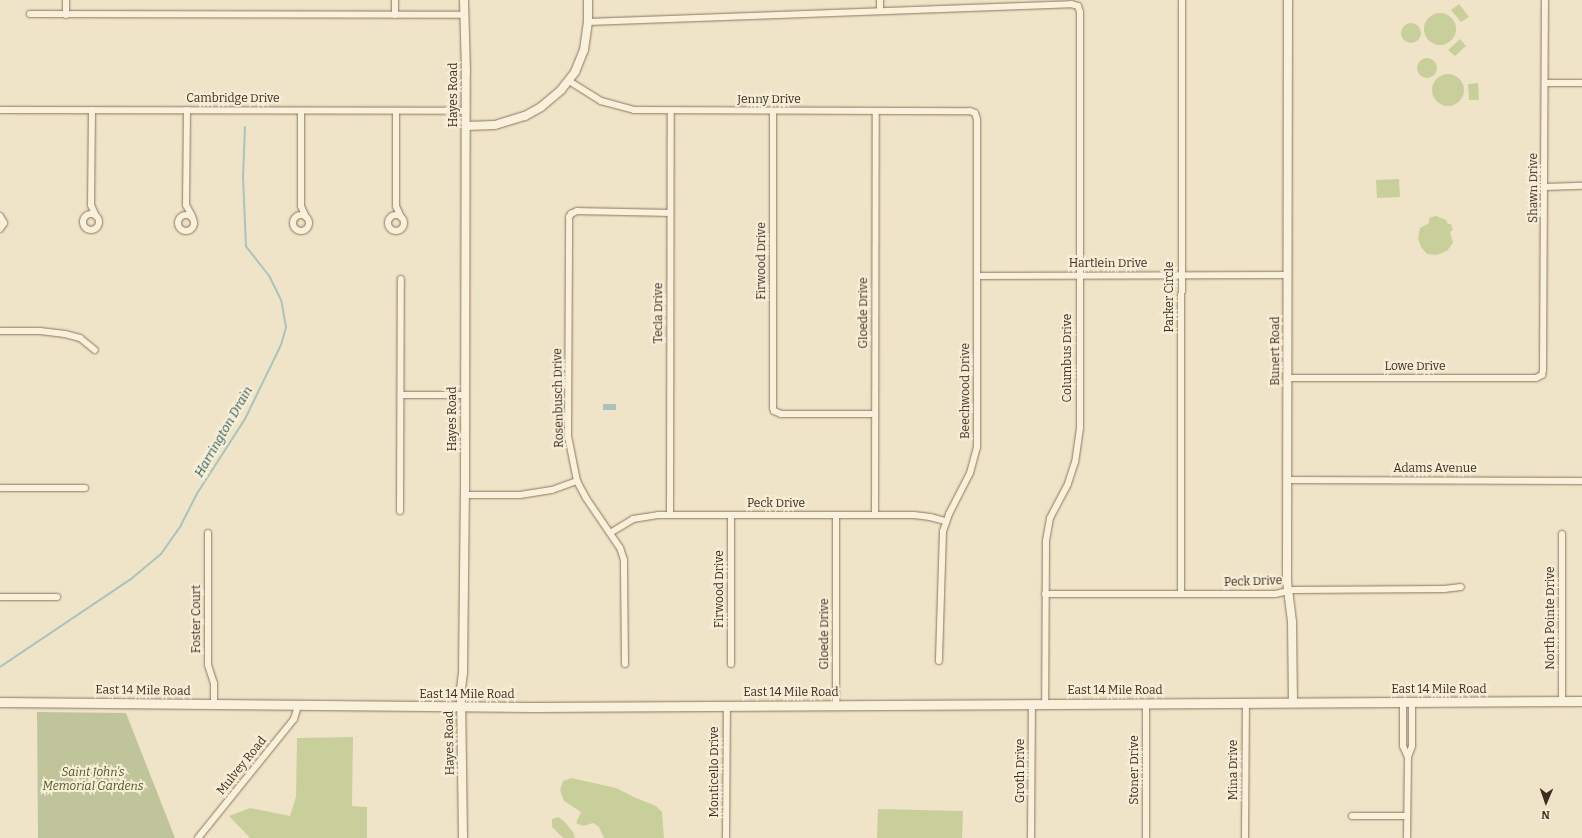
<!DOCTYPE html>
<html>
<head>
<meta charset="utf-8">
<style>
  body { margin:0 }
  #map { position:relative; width:1582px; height:838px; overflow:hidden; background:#f0e4c8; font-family:Bitter,serif }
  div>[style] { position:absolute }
  .green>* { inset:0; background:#c9cf9b }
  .round { border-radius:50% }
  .cemetery>* { inset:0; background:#bfc49a }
  .water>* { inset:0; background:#a9c4bc }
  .stream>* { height:2px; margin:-1px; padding:0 1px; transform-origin:1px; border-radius:1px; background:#a9c4bc }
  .roads { filter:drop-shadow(0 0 1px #8d765c) drop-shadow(0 0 1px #8d765c) }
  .minor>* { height:6px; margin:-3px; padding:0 3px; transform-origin:3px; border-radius:3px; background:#faf1dc }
  .minor>.ring { margin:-3px; padding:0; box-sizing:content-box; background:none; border:6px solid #faf1dc; border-radius:50% }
  .tertiary>* { height:8px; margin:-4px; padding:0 4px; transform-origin:4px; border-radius:4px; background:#faf1dc }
  .secondary>* { height:9px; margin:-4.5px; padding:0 4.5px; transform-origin:4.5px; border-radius:4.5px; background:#faf1dc }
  span { translate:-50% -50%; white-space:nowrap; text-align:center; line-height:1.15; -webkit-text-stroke:4px #f7eed8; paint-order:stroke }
  .street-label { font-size:12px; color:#3d2e20 }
  .park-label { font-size:12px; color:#4d5a26; font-style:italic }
  .water-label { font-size:13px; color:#2f5d5a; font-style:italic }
  .north { position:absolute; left:1526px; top:782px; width:40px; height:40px; -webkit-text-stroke:3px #f7eed8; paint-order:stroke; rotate:182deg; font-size:11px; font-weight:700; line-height:16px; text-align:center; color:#3d2e20 }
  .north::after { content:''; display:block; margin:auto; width:14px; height:18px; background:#3d2e20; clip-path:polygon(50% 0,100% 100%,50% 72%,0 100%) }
</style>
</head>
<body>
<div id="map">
  <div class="green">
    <i style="clip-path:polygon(1459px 4px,1469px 17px,1461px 22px,1451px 10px)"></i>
    <i class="round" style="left:1424px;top:13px;width:32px;height:32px"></i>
    <i class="round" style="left:1401px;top:23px;width:20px;height:20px"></i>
    <i style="clip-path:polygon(1460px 39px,1466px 46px,1455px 56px,1448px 50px)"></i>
    <i class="round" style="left:1417px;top:58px;width:20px;height:20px"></i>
    <i class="round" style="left:1432px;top:74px;width:32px;height:32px"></i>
    <i style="clip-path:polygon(1478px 83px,1479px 100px,1469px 100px,1468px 84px)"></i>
    <i style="clip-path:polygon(1399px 179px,1400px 197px,1377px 198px,1376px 180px)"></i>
    <i style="clip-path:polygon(1436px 216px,1446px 220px,1448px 224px,1451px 224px,1453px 230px,1450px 232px,1453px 243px,1447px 251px,1437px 255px,1427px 254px,1421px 247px,1418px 238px,1420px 228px,1429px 223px,1429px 218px)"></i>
    <i style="clip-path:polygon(353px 737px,352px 806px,367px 807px,367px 838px,250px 838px,229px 816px,250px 808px,290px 816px,296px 797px,297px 738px)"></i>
    <i style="clip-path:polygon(571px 778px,616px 788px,636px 798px,656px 806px,662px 812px,664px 838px,604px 838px,599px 827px,593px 823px,583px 826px,576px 823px,581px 812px,564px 801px,560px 790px,563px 781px)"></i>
    <i style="clip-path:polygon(878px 809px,963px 811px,962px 838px,877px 838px)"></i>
    <i style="clip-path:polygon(558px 817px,564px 821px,573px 832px,575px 838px,563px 838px,552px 827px,552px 819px)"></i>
  </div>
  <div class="cemetery">
    <i style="clip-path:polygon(37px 712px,126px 713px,175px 838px,38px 838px)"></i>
  </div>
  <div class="water">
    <i style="clip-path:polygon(603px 404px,616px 404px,616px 410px,603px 410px)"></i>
  </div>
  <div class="stream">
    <i style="left:0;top:667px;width:158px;rotate:-33.9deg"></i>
    <i style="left:131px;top:579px;width:39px;rotate:-40deg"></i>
    <i style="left:161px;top:554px;width:35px;rotate:-55deg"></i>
    <i style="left:181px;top:525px;width:37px;rotate:-63deg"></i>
    <i style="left:198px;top:492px;width:87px;rotate:-57.2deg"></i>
    <i style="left:245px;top:419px;width:82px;rotate:-64.1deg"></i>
    <i style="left:281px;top:345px;width:19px;rotate:-74deg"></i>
    <i style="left:286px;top:327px;width:27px;rotate:-100deg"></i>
    <i style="left:281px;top:300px;width:25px;rotate:-116deg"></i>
    <i style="left:270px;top:277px;width:39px;rotate:-128deg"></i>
    <i style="left:246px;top:246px;width:68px;rotate:-92.5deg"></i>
    <i style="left:243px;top:178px;width:51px;rotate:-87.8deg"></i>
  </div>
  <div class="roads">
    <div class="minor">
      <i style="left:66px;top:0;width:15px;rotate:90deg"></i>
      <i style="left:395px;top:0;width:15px;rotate:90deg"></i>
      <i style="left:880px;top:0;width:11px;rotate:90deg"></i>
      <i style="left:30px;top:14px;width:434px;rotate:0.1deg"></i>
      <i style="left:588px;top:22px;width:483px;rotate:-2.1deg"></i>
      <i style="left:1071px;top:4px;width:7px;rotate:16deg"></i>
      <i style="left:1078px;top:6px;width:6px;rotate:72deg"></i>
      <i style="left:1080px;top:12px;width:416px;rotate:90deg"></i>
      <i style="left:1080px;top:428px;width:34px;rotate:98deg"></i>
      <i style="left:1075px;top:462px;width:23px;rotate:108deg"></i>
      <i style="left:1068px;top:484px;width:38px;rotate:118deg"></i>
      <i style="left:1050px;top:518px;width:22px;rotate:100deg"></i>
      <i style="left:1046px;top:540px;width:164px;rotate:90.3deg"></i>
      <i style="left:569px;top:81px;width:38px;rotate:32deg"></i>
      <i style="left:601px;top:101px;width:34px;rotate:15deg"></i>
      <i style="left:634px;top:110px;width:336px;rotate:0.2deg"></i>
      <i style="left:970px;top:111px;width:5px;rotate:22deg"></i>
      <i style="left:975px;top:113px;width:6px;rotate:72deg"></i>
      <i style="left:977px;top:119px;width:328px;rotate:90deg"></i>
      <i style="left:977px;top:447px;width:27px;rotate:105deg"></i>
      <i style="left:970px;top:473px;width:46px;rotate:117.1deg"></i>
      <i style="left:949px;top:514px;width:18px;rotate:109deg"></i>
      <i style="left:943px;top:531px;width:130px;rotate:91.8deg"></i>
      <i style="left:1545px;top:83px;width:37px"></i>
      <i style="left:0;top:110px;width:466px;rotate:0.1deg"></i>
      <i style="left:92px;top:110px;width:95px;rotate:90.6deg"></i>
      <i style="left:91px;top:205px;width:12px;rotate:66deg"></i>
      <i style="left:187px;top:110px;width:95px;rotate:90.6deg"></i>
      <i style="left:186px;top:205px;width:13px;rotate:61deg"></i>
      <i style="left:301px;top:111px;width:95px;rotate:90deg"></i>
      <i style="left:301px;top:206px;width:12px;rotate:66deg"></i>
      <i style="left:396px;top:111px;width:95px;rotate:90deg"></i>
      <i style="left:396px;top:206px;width:12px;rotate:66deg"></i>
      <i style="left:773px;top:111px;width:297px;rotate:90deg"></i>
      <i style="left:773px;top:408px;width:3px;rotate:72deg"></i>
      <i style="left:774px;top:411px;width:8px;rotate:23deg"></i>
      <i style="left:781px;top:414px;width:94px"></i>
      <i style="left:1545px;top:187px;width:37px;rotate:-2deg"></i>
      <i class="ring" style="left:83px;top:214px;width:10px;height:10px"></i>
      <i class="ring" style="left:293px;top:215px;width:10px;height:10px"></i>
      <i class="ring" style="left:178px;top:215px;width:10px;height:10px"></i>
      <i class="ring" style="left:388px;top:215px;width:10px;height:10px"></i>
      <i style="left:0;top:216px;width:8px;rotate:60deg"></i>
      <i style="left:4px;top:223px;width:7px;rotate:124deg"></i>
      <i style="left:977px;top:276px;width:311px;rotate:-0.2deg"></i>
      <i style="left:0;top:331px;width:40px"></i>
      <i style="left:40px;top:331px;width:25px;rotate:7deg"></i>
      <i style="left:65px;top:334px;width:16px;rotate:15deg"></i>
      <i style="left:80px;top:338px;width:19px;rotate:39deg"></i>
      <i style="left:1287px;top:378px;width:249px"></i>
      <i style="left:1536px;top:378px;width:7px;rotate:-27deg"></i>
      <i style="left:1542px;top:375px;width:5px;rotate:-79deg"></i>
      <i style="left:1543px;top:370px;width:370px;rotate:-89.7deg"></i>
      <i style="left:401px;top:395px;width:64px"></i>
      <i style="left:1287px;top:480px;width:295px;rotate:0.2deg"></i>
      <i style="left:0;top:488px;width:85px"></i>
      <i style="left:465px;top:495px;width:55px"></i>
      <i style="left:520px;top:495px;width:32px;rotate:-9deg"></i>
      <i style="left:552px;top:490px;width:27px;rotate:-20deg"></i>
      <i style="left:400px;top:511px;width:232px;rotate:-89.8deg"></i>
      <i style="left:670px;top:515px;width:404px;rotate:-89.9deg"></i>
      <i style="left:875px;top:515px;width:404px;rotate:-89.9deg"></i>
      <i style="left:208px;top:533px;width:132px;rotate:90deg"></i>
      <i style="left:208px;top:665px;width:19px;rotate:72deg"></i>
      <i style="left:214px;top:683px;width:21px;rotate:90deg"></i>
      <i style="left:610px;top:533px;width:27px;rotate:-31deg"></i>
      <i style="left:633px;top:519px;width:25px;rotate:-9deg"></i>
      <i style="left:658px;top:515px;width:256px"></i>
      <i style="left:914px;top:515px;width:16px;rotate:7deg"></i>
      <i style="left:930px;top:517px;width:16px;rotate:15deg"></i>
      <i style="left:1045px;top:594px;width:230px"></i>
      <i style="left:1275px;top:594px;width:19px;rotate:-12deg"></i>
      <i style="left:1294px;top:590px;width:150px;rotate:-0.4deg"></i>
      <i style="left:1444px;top:589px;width:17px;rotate:-7deg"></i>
      <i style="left:1181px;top:594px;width:594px;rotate:-89.9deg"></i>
      <i style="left:0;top:597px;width:57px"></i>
      <i style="left:625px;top:664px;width:104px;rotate:-90.6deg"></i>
      <i style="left:624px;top:560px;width:13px;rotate:-108deg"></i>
      <i style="left:620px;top:548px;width:60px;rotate:-124.2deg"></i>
      <i style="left:586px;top:498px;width:19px;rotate:-118deg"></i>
      <i style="left:577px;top:481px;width:46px;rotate:-101.3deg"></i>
      <i style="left:568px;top:436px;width:219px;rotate:-89.7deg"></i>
      <i style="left:569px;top:217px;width:4px;rotate:-56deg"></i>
      <i style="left:571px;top:214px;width:7px;rotate:-27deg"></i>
      <i style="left:577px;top:211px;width:93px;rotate:1.2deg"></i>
      <i style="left:731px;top:664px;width:149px;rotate:-90deg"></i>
      <i style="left:1562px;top:701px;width:167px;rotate:-90deg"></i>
      <i style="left:1403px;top:702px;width:44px;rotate:90deg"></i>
      <i style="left:1403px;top:746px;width:12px;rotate:66deg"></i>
      <i style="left:1146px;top:703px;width:135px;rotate:90deg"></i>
      <i style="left:836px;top:705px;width:190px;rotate:-90deg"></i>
      <i style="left:1352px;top:816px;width:55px"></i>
      <i style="left:198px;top:838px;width:153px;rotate:-51.1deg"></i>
      <i style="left:294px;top:719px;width:14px;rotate:-73deg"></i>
      <i style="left:726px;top:838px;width:133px;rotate:-89.6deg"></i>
      <i style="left:1031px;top:838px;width:134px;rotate:-89.6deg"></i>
      <i style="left:1245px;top:838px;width:135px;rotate:-89.6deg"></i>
      <i style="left:1407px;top:838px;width:81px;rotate:-89.3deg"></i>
      <i style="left:1408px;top:757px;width:12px;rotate:-70deg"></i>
      <i style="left:1412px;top:746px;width:44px;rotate:-90deg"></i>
    </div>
    <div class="tertiary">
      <i style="left:1288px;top:0;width:581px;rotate:90.1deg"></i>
      <i style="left:1287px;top:581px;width:41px;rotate:83deg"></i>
      <i style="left:1292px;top:622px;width:80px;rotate:89.3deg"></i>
      <i style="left:466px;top:126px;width:29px;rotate:-2deg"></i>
      <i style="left:495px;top:125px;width:31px;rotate:-17deg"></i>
      <i style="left:525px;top:116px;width:18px;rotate:-29deg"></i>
      <i style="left:541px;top:107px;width:26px;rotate:-40deg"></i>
      <i style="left:561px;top:90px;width:23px;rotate:-52deg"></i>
      <i style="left:575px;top:72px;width:24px;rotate:-68deg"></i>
      <i style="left:584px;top:50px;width:28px;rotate:-82deg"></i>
      <i style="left:588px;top:22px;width:22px;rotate:-90deg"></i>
      <i style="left:463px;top:838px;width:149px;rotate:-90.8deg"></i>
      <i style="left:461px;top:689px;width:16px;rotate:-83deg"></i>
      <i style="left:463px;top:673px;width:178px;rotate:-89.4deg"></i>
      <i style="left:465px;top:495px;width:423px;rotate:-89.9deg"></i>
      <i style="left:466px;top:72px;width:72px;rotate:-91.6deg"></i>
    </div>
    <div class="secondary">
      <i style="left:0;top:702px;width:534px;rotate:0.54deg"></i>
      <i style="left:534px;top:707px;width:1048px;rotate:-0.33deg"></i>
    </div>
  </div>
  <div class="street-label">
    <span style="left:454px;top:95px;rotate:-90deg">Hayes Road</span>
    <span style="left:233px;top:99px">Cambridge Drive</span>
    <span style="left:769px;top:100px">Jenny Drive</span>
    <span style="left:1534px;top:188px;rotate:-90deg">Shawn Drive</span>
    <span style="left:762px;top:261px;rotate:-90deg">Firwood Drive</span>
    <span style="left:1108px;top:264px">Hartlein Drive</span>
    <span style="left:1170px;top:297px;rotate:-90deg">Parker Circle</span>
    <span style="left:659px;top:313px;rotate:-90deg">Tecla Drive</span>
    <span style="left:864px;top:313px;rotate:-90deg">Gloede Drive</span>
    <span style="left:1276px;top:351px;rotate:-90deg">Bunert Road</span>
    <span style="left:1068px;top:358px;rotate:-90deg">Columbus Drive</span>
    <span style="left:1415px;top:367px">Lowe Drive</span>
    <span style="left:966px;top:391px;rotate:-90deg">Beechwood Drive</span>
    <span style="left:559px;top:398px;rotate:-91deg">Rosenbusch Drive</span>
    <span style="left:453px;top:419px;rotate:-90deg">Hayes Road</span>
    <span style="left:1435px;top:469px">Adams Avenue</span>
    <span style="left:776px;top:504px">Peck Drive</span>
    <span style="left:1253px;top:582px;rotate:-2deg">Peck Drive</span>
    <span style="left:720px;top:589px;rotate:-90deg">Firwood Drive</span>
    <span style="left:1551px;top:618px;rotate:-90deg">North Pointe Drive</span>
    <span style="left:197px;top:619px;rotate:-90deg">Foster Court</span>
    <span style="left:825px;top:634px;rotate:-90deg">Gloede Drive</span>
    <span style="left:1439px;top:690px">East 14 Mile Road</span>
    <span style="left:143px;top:691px;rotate:1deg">East 14 Mile Road</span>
    <span style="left:1115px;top:691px">East 14 Mile Road</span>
    <span style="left:791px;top:693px">East 14 Mile Road</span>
    <span style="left:467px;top:695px">East 14 Mile Road</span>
    <span style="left:450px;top:743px;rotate:-91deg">Hayes Road</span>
    <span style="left:242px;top:766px;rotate:-51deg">Mulvey Road</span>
    <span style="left:1135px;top:770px;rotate:-90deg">Stoner Drive</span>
    <span style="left:1234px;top:770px;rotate:-90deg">Mina Drive</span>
    <span style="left:1021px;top:771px;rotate:-90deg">Groth Drive</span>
    <span style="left:715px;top:772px;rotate:-90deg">Monticello Drive</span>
  </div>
  <div class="park-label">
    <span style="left:93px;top:780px">Saint John's<br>Memorial Gardens</span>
  </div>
  <div class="water-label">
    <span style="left:224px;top:432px;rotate:-60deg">Harrington Drain</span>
  </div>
  <div class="north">N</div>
</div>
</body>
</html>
